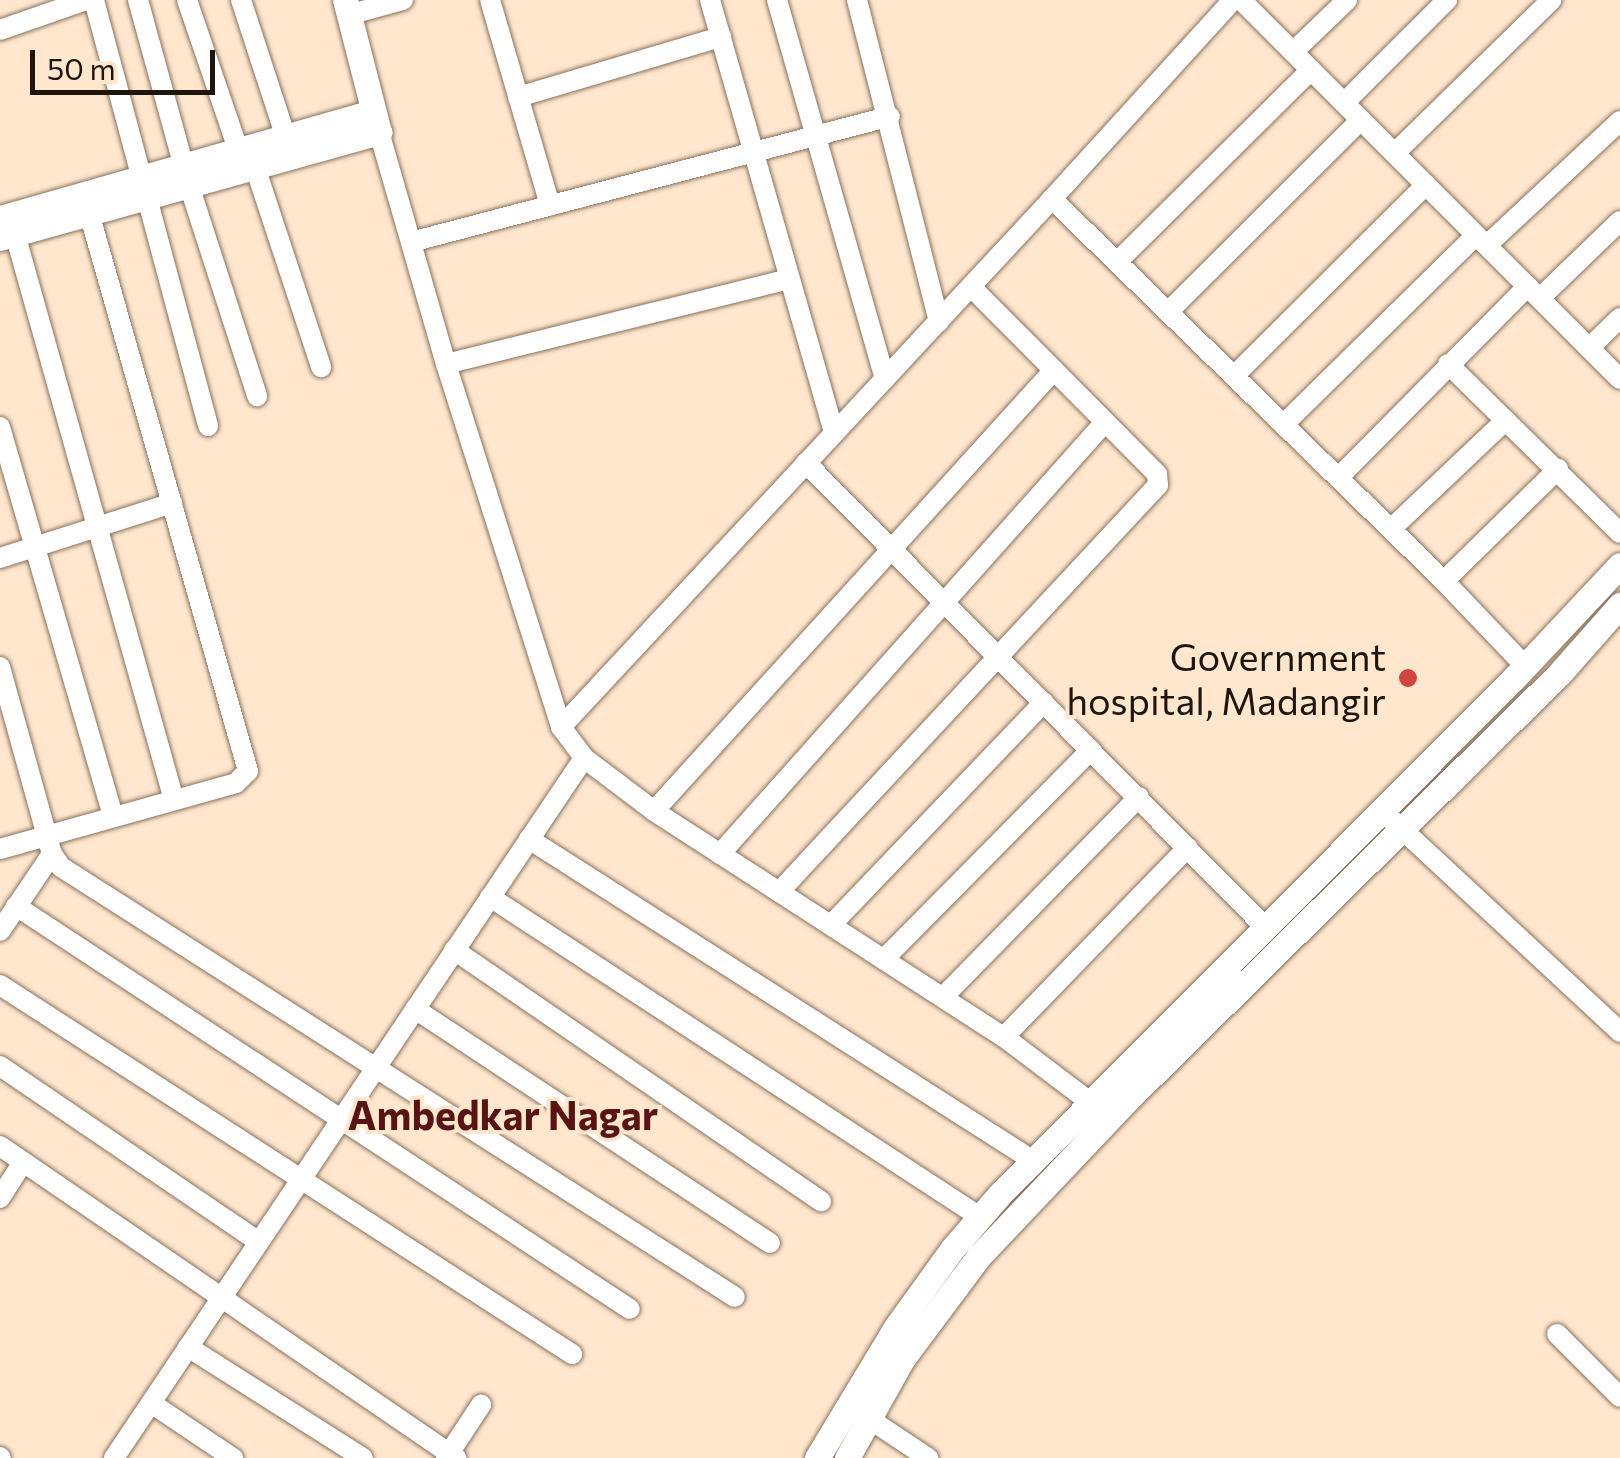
<!DOCTYPE html>
<html>
<head>
<meta charset="utf-8">
<style>
  body { margin:0 }
  #map { position:relative; width:1620px; height:1458px; overflow:hidden; background:#ffe7ce; font-family:Commissioner,sans-serif }
  div>[style] { position:absolute }
  .roads { filter:drop-shadow(0 0 2px #87725c) drop-shadow(0 0 2px #87725c) }
  .minor>* { height:20px; margin:-10px; padding:0 10px; transform-origin:10px; border-radius:10px; background:#fff }
  .tertiary>* { height:25px; margin:-12.5px; padding:0 12.5px; transform-origin:12.5px; border-radius:12.5px; background:#fff }
  .dots>* { width:28px; height:28px; translate:-50% -50%; box-sizing:border-box; border:5px solid #ffe7ce; border-radius:50% }
  span { translate:-50% -50%; white-space:nowrap; text-align:center; line-height:1.15; -webkit-text-stroke:8px #ffe7ce; paint-order:stroke }
  .poi-label { font-size:38px; color:#1e160d }
  .right { translate:-100% -50%; text-align:right }
  .neighbourhood-label { font-size:40px; color:#581413; font-weight:700 }
  .scale { position:absolute; left:30px; top:50px; width:185px; height:45px; box-sizing:border-box; border:5px solid #1e160d; border-top:0; padding-left:12px; font-size:30px; line-height:35px; white-space:nowrap; color:#1e160d; -webkit-text-stroke:8px #ffe7ce; paint-order:stroke }
</style>
</head>
<body>
<div id="map">
  <div class="roads">
    <div class="minor">
      <i style="left:94px;top:0;width:441px;rotate:75deg"></i>
      <i style="left:138px;top:0;width:192px;rotate:74.6deg"></i>
      <i style="left:189px;top:185px;width:222px;rotate:72.1deg"></i>
      <i style="left:187px;top:0;width:173px;rotate:71.1deg"></i>
      <i style="left:241px;top:0;width:158px;rotate:71.9deg"></i>
      <i style="left:490px;top:0;width:214px;rotate:73.7deg"></i>
      <i style="left:710px;top:0;width:450px;rotate:74deg"></i>
      <i style="left:777px;top:0;width:394px;rotate:74.1deg"></i>
      <i style="left:857px;top:0;width:332px;rotate:75.7deg"></i>
      <i style="left:1233px;top:0;width:269px;rotate:132.3deg"></i>
      <i style="left:1052px;top:199px;width:547px;rotate:44.26deg"></i>
      <i style="left:1444px;top:581px;width:117px;rotate:46.4deg"></i>
      <i style="left:1241px;top:0;width:536px;rotate:45deg"></i>
      <i style="left:348px;top:15px;width:57px;rotate:-15.3deg"></i>
      <i style="left:0;top:30px;width:91px;rotate:-19.2deg"></i>
      <i style="left:1293px;top:52px;width:75px;rotate:-43.9deg"></i>
      <i style="left:518px;top:97px;width:212px;rotate:-16.5deg"></i>
      <i style="left:1344px;top:103px;width:146px;rotate:-45deg"></i>
      <i style="left:379px;top:132px;width:241px;rotate:73.9deg"></i>
      <i style="left:446px;top:364px;width:381px;rotate:72.4deg"></i>
      <i style="left:561px;top:727px;width:39px;rotate:53deg"></i>
      <i style="left:584px;top:758px;width:88px;rotate:37.1deg"></i>
      <i style="left:654px;top:811px;width:417px;rotate:32.9deg"></i>
      <i style="left:1004px;top:1037px;width:123px;rotate:37.1deg"></i>
      <i style="left:1395px;top:153px;width:219px;rotate:-44.4deg"></i>
      <i style="left:255px;top:167px;width:211px;rotate:71.7deg"></i>
      <i style="left:15px;top:234px;width:588px;rotate:74.31deg"></i>
      <i style="left:411px;top:242px;width:495px;rotate:-14.7deg"></i>
      <i style="left:1487px;top:245px;width:182px;rotate:-43deg"></i>
      <i style="left:1117px;top:262px;width:273px;rotate:-44.7deg"></i>
      <i style="left:1540px;top:298px;width:111px;rotate:-43.9deg"></i>
      <i style="left:1168px;top:312px;width:272px;rotate:-44.9deg"></i>
      <i style="left:1589px;top:348px;width:43px;rotate:-44.1deg"></i>
      <i style="left:446px;top:364px;width:354px;rotate:-13.9deg"></i>
      <i style="left:1448px;top:364px;width:241px;rotate:44.5deg"></i>
      <i style="left:1234px;top:376px;width:271px;rotate:-44.9deg"></i>
      <i style="left:1284px;top:424px;width:269px;rotate:-44.5deg"></i>
      <i style="left:0;top:427px;width:406px;rotate:73.8deg"></i>
      <i style="left:806px;top:463px;width:653px;rotate:45.31deg"></i>
      <i style="left:1338px;top:478px;width:270px;rotate:-45.3deg"></i>
      <i style="left:1391px;top:529px;width:158px;rotate:-43.5deg"></i>
      <i style="left:0;top:558px;width:181px;rotate:-17.7deg"></i>
      <i style="left:1444px;top:581px;width:160px;rotate:-44.5deg"></i>
      <i style="left:0;top:667px;width:194px;rotate:74.5deg"></i>
      <i style="left:52px;top:854px;width:16px;rotate:55deg"></i>
      <i style="left:61px;top:867px;width:799px;rotate:32.54deg"></i>
      <i style="left:561px;top:727px;width:721px;rotate:-47.08deg"></i>
      <i style="left:654px;top:811px;width:595px;rotate:-47.79deg"></i>
      <i style="left:1391px;top:819px;width:313px;rotate:42.9deg"></i>
      <i style="left:529px;top:839px;width:597px;rotate:32.54deg"></i>
      <i style="left:0;top:849px;width:245px;rotate:-15.6deg"></i>
      <i style="left:236px;top:783px;width:17px;rotate:-45deg"></i>
      <i style="left:248px;top:771px;width:580px;rotate:-105.9deg"></i>
      <i style="left:720px;top:854px;width:579px;rotate:-48.29deg"></i>
      <i style="left:779px;top:892px;width:556px;rotate:-47.04deg"></i>
      <i style="left:1158px;top:485px;width:11px;rotate:-95deg"></i>
      <i style="left:1157px;top:474px;width:264px;rotate:-134.8deg"></i>
      <i style="left:490px;top:897px;width:585px;rotate:33.15deg"></i>
      <i style="left:16px;top:906px;width:734px;rotate:33.28deg"></i>
      <i style="left:831px;top:925px;width:308px;rotate:-46.3deg"></i>
      <i style="left:0;top:931px;width:93px;rotate:-56deg"></i>
      <i style="left:454px;top:950px;width:445px;rotate:34.4deg"></i>
      <i style="left:884px;top:959px;width:294px;rotate:-45.3deg"></i>
      <i style="left:0;top:985px;width:681px;rotate:32.83deg"></i>
      <i style="left:943px;top:997px;width:280px;rotate:-45.6deg"></i>
      <i style="left:415px;top:1009px;width:425px;rotate:33.4deg"></i>
      <i style="left:1004px;top:1037px;width:264px;rotate:-45.9deg"></i>
      <i style="left:0;top:1066px;width:313px;rotate:34.2deg"></i>
      <i style="left:0;top:1146px;width:553px;rotate:34.38deg"></i>
      <i style="left:0;top:1198px;width:43px;rotate:-57.4deg"></i>
      <i style="left:1557px;top:1334px;width:89px;rotate:45deg"></i>
      <i style="left:188px;top:1347px;width:207px;rotate:32.4deg"></i>
      <i style="left:151px;top:1403px;width:99px;rotate:33.9deg"></i>
      <i style="left:871px;top:1420px;width:69px;rotate:33.7deg"></i>
      <i style="left:0;top:1457px;width:1px;rotate:45deg"></i>
      <i style="left:114px;top:1458px;width:843px;rotate:-56.12deg"></i>
      <i style="left:446px;top:1458px;width:64px;rotate:-56.6deg"></i>
    </div>
    <div class="tertiary">
      <i style="left:0;top:218px;width:388px;rotate:-15.9deg"></i>
      <i style="left:0;top:238px;width:394px;rotate:-15.6deg"></i>
      <i style="left:379px;top:132px;width:136px;rotate:-104.4deg"></i>
      <i style="left:817px;top:1458px;width:153px;rotate:-58.9deg"></i>
      <i style="left:896px;top:1327px;width:97px;rotate:-54.2deg"></i>
      <i style="left:953px;top:1248px;width:73px;rotate:-48.9deg"></i>
      <i style="left:1001px;top:1193px;width:727px;rotate:-45.11deg"></i>
      <i style="left:1514px;top:678px;width:155px;rotate:-46.8deg"></i>
      <i style="left:847px;top:1458px;width:115px;rotate:-60.8deg"></i>
      <i style="left:903px;top:1358px;width:127px;rotate:-53.3deg"></i>
      <i style="left:979px;top:1256px;width:215px;rotate:-46.5deg"></i>
      <i style="left:1127px;top:1100px;width:608px;rotate:-44.6deg"></i>
      <i style="left:1560px;top:673px;width:91px;rotate:-48.6deg"></i>
    </div>
  </div>
  <div class="dots">
    <i style="left:1408px;top:678px;background:#d2443f"></i>
  </div>
  <div class="poi-label">
    <span class="right" style="left:1386px;top:678px">Government<br>hospital, Madangir</span>
  </div>
  <div class="neighbourhood-label">
    <span style="left:503px;top:1114px">Ambedkar Nagar</span>
  </div>
  <div class="scale">50 m</div>
</div>
</body>
</html>
